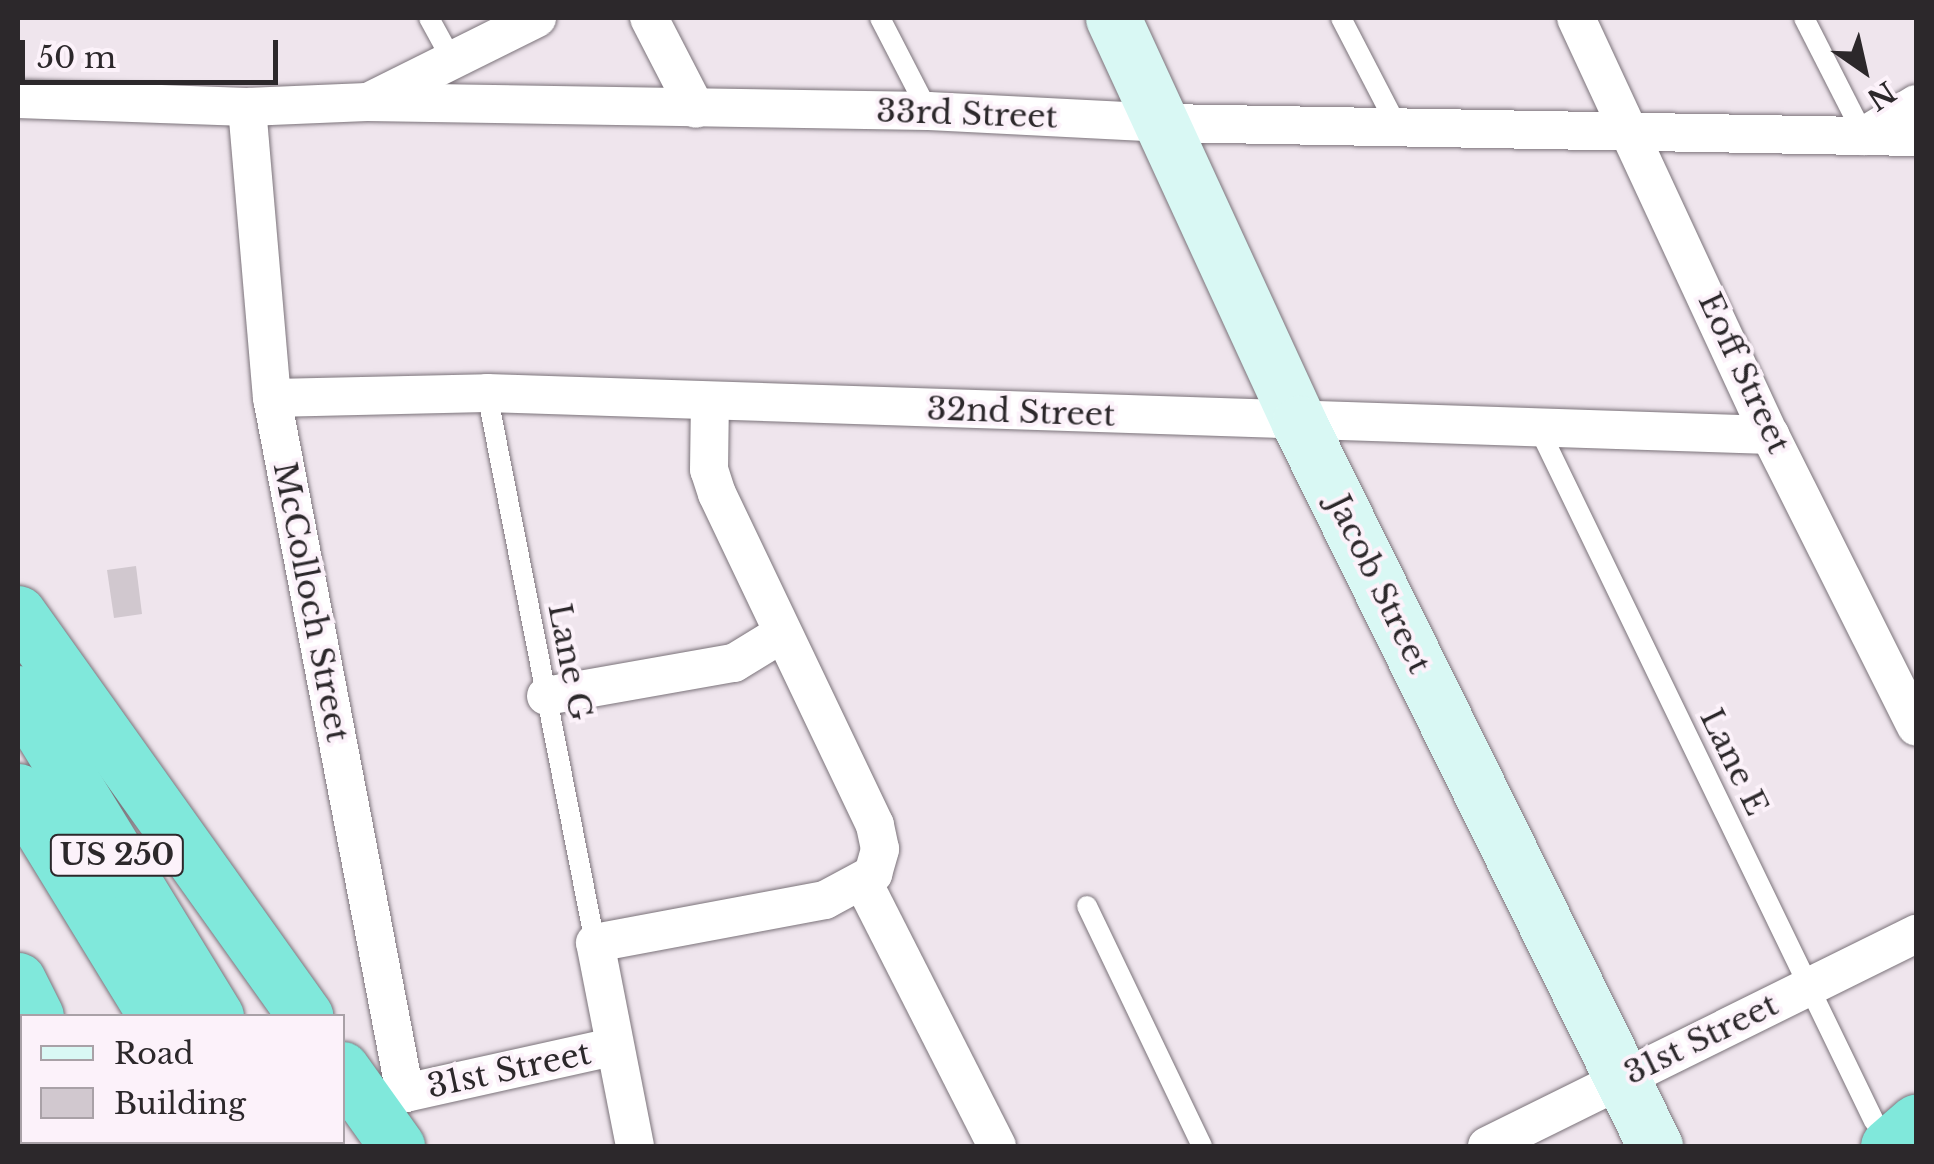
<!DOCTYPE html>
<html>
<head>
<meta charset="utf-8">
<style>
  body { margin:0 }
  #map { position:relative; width:1934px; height:1164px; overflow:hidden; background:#efe5ed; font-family:"Libre Baskerville",serif }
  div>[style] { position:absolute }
  .building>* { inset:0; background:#d1c8cf }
  .roads { filter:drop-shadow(0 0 2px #7b737a) drop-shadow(0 0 2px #7b737a) }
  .lane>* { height:20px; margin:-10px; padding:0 10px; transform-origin:10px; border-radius:10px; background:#fff }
  .street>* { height:38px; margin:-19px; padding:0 19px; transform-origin:19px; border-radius:19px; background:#fff }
  .secondary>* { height:55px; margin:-27.5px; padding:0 27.5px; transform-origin:27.5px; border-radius:27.5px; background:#d9f8f4 }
  .highway>* { height:55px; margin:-27.5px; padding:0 27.5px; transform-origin:27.5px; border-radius:27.5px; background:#80e8db }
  span { translate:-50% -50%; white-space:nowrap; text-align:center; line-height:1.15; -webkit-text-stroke:8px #fcf2fa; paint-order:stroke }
  .shield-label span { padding:2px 8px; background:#fcf2fa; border:2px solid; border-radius:8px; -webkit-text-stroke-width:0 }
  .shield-label { font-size:30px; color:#2c282b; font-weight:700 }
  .street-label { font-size:32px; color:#2c282b }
  .frame { position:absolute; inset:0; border:20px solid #2c282b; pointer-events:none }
  .legend { position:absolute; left:20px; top:1014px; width:325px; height:130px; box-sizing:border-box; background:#fcf2fa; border:2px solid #a9a1a7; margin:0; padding:12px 18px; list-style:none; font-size:30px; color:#2c282b }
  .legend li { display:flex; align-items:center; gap:20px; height:50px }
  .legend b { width:50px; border:2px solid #a9a1a7 }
  .north { position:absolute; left:1814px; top:20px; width:100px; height:100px; -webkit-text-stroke:8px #fcf2fa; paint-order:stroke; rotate:146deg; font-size:28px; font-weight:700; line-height:40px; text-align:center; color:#2c282b }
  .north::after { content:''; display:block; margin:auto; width:35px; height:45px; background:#2c282b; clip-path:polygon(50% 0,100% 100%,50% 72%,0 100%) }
  .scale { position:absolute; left:20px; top:40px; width:258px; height:45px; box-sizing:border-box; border:5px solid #2c282b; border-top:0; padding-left:12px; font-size:30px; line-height:35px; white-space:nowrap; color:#2c282b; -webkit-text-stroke:8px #fcf2fa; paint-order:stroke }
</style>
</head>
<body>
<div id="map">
  <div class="building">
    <i style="clip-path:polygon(136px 566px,142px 614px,114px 618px,107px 570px)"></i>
  </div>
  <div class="roads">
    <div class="lane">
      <i style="left:429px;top:18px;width:48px;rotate:61.3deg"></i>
      <i style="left:880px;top:18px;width:105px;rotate:62.7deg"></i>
      <i style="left:1341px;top:18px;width:122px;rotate:62.6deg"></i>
      <i style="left:1804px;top:18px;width:132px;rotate:63deg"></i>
      <i style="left:487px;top:393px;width:561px;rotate:78.89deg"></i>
      <i style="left:1539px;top:429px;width:769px;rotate:64.17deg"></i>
      <i style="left:1087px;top:906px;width:266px;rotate:64.4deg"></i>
    </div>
    <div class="street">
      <i style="left:649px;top:18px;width:102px;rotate:62.7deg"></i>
      <i style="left:1576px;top:18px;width:460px;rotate:65.1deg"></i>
      <i style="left:1770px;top:435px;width:326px;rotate:63.4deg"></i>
      <i style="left:18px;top:99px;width:229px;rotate:2deg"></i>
      <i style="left:247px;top:107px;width:120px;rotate:-2.4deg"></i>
      <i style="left:367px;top:102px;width:561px;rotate:0.92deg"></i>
      <i style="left:928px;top:111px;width:238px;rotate:2.9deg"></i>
      <i style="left:1166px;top:123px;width:750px;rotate:1.07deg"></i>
      <i style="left:374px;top:99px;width:182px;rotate:-26.4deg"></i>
      <i style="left:247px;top:107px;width:292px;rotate:85.1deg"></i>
      <i style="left:272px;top:398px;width:708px;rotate:79.17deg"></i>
      <i style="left:405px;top:1093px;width:213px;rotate:-12.5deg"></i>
      <i style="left:1864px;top:136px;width:61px;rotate:-31.6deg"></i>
      <i style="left:272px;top:398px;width:215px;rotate:-1.3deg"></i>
      <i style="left:487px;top:393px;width:1284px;rotate:1.87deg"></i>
      <i style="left:546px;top:696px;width:191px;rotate:-10deg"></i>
      <i style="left:734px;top:663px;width:57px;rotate:-31.5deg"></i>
      <i style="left:863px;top:882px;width:296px;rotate:63.1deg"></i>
      <i style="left:635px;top:1146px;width:207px;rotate:-101.1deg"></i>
      <i style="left:595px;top:943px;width:234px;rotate:-10.6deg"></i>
      <i style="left:825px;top:900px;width:55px;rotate:-28.4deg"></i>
      <i style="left:873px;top:874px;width:26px;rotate:-74deg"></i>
      <i style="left:880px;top:849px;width:25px;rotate:-102deg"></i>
      <i style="left:875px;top:825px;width:367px;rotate:-115.5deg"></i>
      <i style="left:717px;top:494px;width:25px;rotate:-108deg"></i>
      <i style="left:709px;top:470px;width:69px;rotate:-89.2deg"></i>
      <i style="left:1487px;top:1146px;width:479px;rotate:-26.3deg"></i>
    </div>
    <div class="secondary">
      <i style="left:1113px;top:18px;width:446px;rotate:65.3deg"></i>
      <i style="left:1299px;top:423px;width:806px;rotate:63.78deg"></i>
    </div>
    <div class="highway">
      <i style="left:18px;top:613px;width:495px;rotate:54.5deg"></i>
      <i style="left:18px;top:693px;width:379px;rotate:58.5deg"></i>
      <i style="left:18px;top:791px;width:264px;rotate:58.5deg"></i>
      <i style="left:18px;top:980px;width:40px;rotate:63.4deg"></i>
      <i style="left:342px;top:1069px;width:95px;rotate:54.5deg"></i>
      <i style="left:101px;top:1142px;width:4px;rotate:63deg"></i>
      <i style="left:233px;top:1142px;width:5px;rotate:53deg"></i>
      <i style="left:293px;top:1142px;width:5px;rotate:53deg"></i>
      <i style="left:1888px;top:1146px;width:37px;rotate:-41deg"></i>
    </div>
  </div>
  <div class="shield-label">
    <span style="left:117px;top:855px">US 250</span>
  </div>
  <div class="street-label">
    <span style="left:967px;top:114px;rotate:2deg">33rd Street</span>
    <span style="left:1744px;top:373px;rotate:65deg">Eoff Street</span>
    <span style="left:1021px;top:412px;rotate:2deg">32nd Street</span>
    <span style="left:1379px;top:584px;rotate:64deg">Jacob Street</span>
    <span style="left:311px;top:602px;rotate:79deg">McColloch Street</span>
    <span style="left:570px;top:662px;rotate:79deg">Lane G</span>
    <span style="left:1734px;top:762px;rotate:64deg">Lane E</span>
    <span style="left:1701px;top:1039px;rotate:-26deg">31st Street</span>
    <span style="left:509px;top:1070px;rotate:-12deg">31st Street</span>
  </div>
  <div class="frame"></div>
  <ul class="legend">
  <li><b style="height:12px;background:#d9f8f4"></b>Road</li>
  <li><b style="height:28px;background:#d1c8cf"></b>Building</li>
  </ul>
  <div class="north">N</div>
  <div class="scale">50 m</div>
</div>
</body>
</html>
